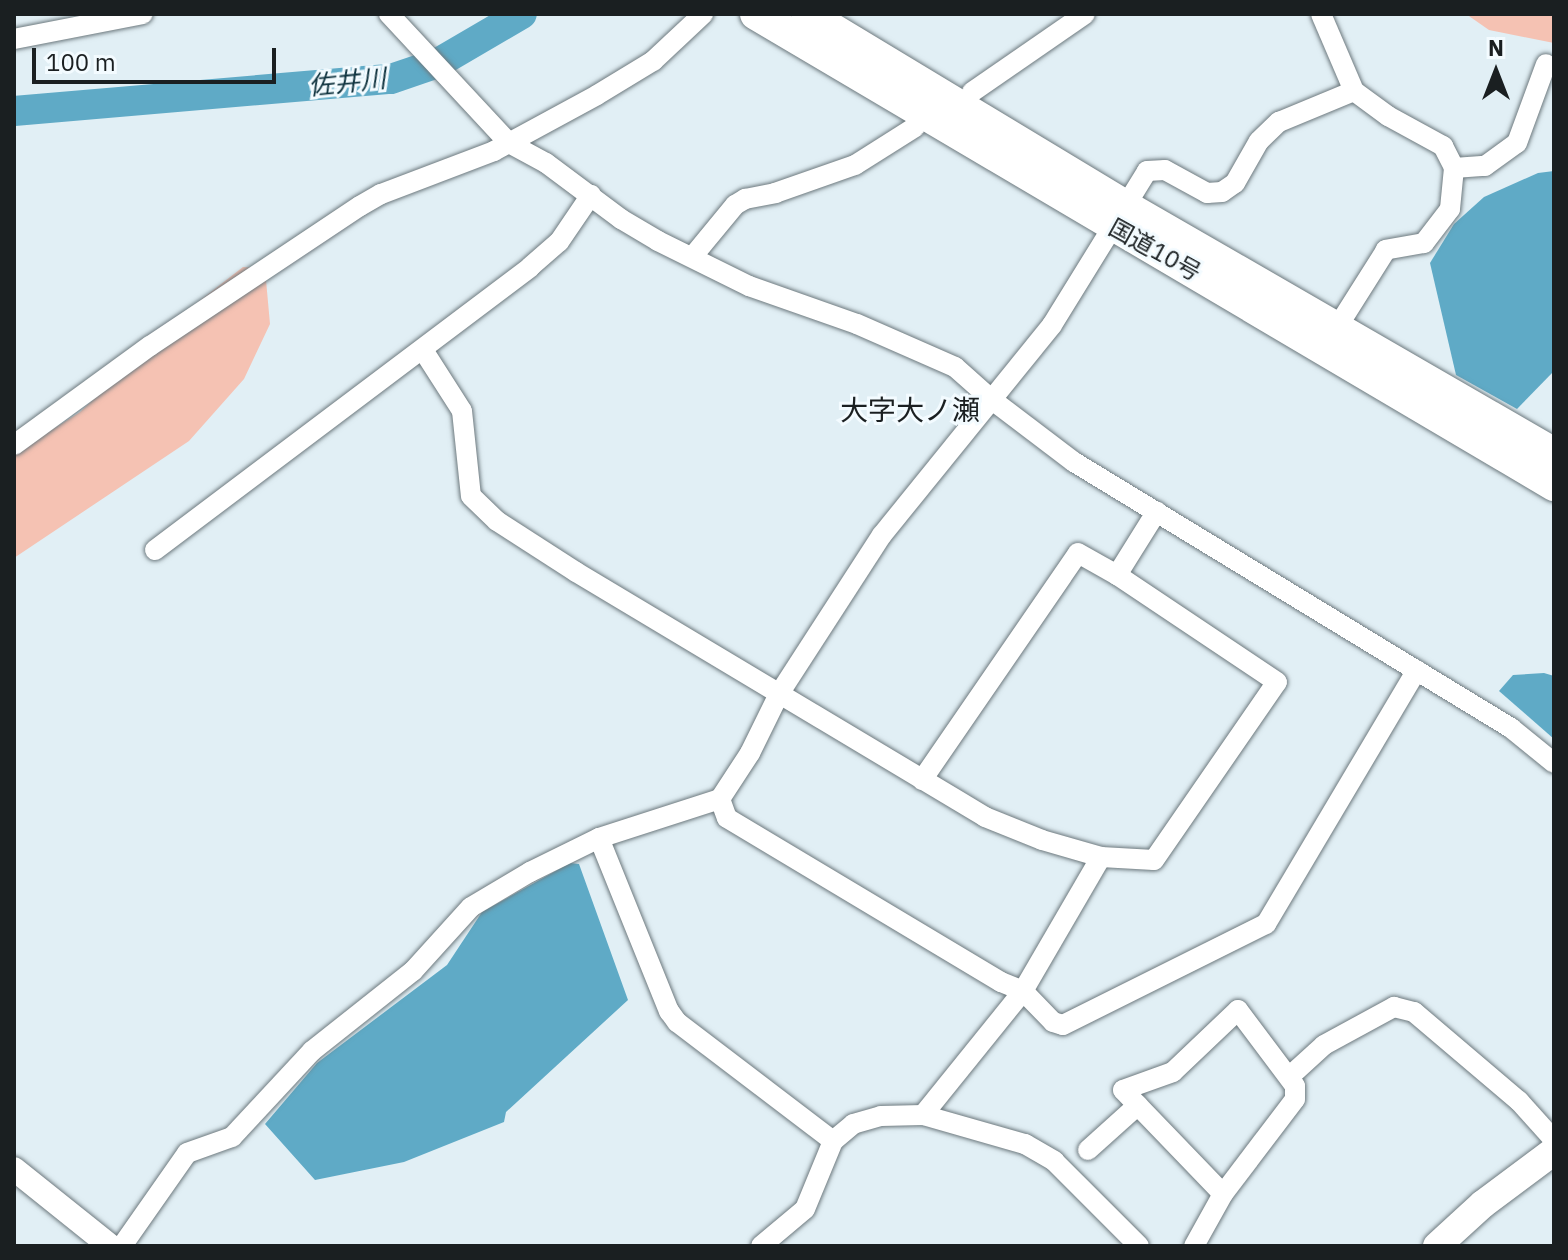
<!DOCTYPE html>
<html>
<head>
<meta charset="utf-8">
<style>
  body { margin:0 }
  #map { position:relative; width:1568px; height:1260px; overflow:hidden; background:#e1eff5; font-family:"IBM Plex Sans","Noto Sans JP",sans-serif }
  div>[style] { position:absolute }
  .green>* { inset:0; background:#f5c2b3 }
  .water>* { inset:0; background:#5faac6 }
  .river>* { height:30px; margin:-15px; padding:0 15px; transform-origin:15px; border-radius:15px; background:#5faac6 }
  .roads { filter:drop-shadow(0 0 2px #6d797e) drop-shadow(0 0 2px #6d797e) }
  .minor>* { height:20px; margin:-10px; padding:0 10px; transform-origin:10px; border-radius:10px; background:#fff }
  .tertiary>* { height:24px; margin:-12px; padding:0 12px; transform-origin:12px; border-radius:12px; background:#fff }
  .secondary>* { height:28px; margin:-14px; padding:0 14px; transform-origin:14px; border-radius:14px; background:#fff }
  .trunk>* { height:32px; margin:-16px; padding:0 16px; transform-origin:16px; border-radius:16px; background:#fff }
  span { translate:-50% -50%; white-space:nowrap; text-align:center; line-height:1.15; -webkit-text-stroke:6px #f3fbff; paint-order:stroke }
  .street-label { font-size:24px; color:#1a1f21 }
  .water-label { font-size:26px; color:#0e323e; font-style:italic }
  .quarter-label { font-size:28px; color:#1a1f21 }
  .frame { position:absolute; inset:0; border:16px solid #1a1f21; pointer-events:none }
  .north { position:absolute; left:1456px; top:32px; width:80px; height:80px; -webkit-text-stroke:6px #f3fbff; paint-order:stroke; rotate:0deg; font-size:22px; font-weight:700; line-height:32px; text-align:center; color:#1a1f21 }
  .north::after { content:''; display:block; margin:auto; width:28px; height:36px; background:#1a1f21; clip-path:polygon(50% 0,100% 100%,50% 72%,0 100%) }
  .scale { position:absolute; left:32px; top:48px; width:244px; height:36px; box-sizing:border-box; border:4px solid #1a1f21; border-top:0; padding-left:10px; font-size:24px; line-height:28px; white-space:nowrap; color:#1a1f21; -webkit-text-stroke:6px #f3fbff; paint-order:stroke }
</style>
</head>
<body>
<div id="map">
  <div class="green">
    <i style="clip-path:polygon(1466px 14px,1554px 14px,1554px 43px,1489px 30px)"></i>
    <i style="clip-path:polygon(243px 267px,259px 268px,266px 280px,270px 324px,244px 379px,189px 441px,14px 558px,14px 454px,80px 412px,198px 302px)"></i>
  </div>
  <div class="water">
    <i style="clip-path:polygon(1554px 171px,1554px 371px,1517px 409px,1456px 375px,1430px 263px,1454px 224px,1484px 197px,1538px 173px)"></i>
    <i style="clip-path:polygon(1544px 673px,1554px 676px,1554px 739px,1499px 691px,1513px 675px)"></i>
    <i style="clip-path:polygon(570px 863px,579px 864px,628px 1000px,506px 1112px,504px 1122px,404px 1162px,315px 1180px,265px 1124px,317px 1063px,447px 965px,482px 912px)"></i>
  </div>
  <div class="river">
    <i style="left:14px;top:111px;width:378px;rotate:-4.9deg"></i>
    <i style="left:391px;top:79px;width:50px;rotate:-18.8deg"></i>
    <i style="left:438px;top:63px;width:97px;rotate:-30.3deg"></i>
  </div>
  <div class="roads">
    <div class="minor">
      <i style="left:389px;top:14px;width:176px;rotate:47.1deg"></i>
      <i style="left:509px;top:143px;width:42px;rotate:28.4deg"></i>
      <i style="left:546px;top:163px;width:94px;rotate:36.7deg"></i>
      <i style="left:621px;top:219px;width:43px;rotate:30.7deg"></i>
      <i style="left:658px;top:241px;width:102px;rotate:26.3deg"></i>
      <i style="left:749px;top:286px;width:114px;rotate:19.4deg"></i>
      <i style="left:857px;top:324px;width:107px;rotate:23.7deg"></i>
      <i style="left:955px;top:367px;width:48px;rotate:41.6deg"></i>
      <i style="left:991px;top:399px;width:104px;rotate:37.2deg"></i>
      <i style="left:1074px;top:462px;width:512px;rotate:31.33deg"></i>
      <i style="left:1511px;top:728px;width:55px;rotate:39.1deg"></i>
      <i style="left:1321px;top:14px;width:84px;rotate:66.8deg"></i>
      <i style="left:1354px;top:91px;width:42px;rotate:36.3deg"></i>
      <i style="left:1388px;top:116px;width:63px;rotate:28.6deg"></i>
      <i style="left:1443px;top:146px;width:25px;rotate:63deg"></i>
      <i style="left:1454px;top:168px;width:41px;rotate:95.6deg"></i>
      <i style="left:1450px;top:209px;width:43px;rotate:127.4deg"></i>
      <i style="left:1424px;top:243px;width:39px;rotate:170deg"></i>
      <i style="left:1386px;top:250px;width:93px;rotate:122.3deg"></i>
      <i style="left:14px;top:39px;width:131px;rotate:-11deg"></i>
      <i style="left:972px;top:92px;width:137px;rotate:-34.6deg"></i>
      <i style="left:1454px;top:168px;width:31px;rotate:-4deg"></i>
      <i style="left:1485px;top:166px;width:39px;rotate:-36deg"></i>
      <i style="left:1517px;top:143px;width:84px;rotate:-69.8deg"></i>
      <i style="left:693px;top:256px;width:66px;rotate:-50.5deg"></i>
      <i style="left:735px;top:205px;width:12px;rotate:-31deg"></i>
      <i style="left:745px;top:199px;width:31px;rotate:-11deg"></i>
      <i style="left:775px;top:193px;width:85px;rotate:-19.3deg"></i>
      <i style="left:855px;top:165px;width:71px;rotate:-32.3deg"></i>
      <i style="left:423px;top:350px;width:72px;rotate:57.4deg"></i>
      <i style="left:462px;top:411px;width:85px;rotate:84deg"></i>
      <i style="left:471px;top:496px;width:36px;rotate:44deg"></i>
      <i style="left:497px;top:521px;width:94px;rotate:32.8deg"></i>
      <i style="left:576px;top:572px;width:477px;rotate:30.9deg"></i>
      <i style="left:985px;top:817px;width:61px;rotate:22deg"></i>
      <i style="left:1042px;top:840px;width:61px;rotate:16.1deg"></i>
      <i style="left:1101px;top:857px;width:53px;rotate:3.2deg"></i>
      <i style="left:1154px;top:860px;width:216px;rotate:-55.4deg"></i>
      <i style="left:1277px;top:682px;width:192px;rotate:-146.2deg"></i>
      <i style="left:1117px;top:575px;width:75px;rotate:-58deg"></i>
      <i style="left:14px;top:445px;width:168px;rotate:-36.1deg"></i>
      <i style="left:150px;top:346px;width:252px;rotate:-33.7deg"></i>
      <i style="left:360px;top:206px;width:24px;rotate:-30deg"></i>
      <i style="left:381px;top:194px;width:121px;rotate:-20.8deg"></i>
      <i style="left:494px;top:151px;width:117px;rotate:-28.5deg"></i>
      <i style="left:597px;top:95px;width:66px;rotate:-31.3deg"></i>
      <i style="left:653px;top:61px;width:69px;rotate:-43.2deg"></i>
      <i style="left:155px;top:550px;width:470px;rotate:-37deg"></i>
      <i style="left:530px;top:267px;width:38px;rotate:-41deg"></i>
      <i style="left:559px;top:242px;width:57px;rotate:-55.8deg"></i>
      <i style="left:922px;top:780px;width:275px;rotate:-55.5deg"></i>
      <i style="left:1078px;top:553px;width:45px;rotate:29.4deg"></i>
      <i style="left:720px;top:799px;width:20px;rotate:70deg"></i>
      <i style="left:727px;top:818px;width:319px;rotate:30.9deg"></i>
      <i style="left:1001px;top:982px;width:24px;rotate:22deg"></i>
      <i style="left:1023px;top:991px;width:43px;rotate:45.9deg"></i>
      <i style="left:1053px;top:1022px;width:10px;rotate:17deg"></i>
      <i style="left:1063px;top:1025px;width:227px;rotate:-26.5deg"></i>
      <i style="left:1266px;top:924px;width:295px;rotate:-59.3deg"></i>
      <i style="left:599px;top:838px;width:187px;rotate:68deg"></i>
      <i style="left:669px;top:1011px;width:14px;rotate:54deg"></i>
      <i style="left:677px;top:1022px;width:196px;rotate:37.3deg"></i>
      <i style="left:1289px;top:1077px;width:47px;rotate:-42.4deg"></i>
      <i style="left:1324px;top:1045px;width:80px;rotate:-28.5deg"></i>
      <i style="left:1394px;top:1007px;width:21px;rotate:14deg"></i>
      <i style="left:1414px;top:1012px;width:138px;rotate:40.3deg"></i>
      <i style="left:1519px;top:1101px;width:52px;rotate:48.1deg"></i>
      <i style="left:923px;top:1115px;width:159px;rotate:-51.1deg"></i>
      <i style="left:1023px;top:991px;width:155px;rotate:-59.8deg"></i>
      <i style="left:1088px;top:1150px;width:67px;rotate:-42deg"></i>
      <i style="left:122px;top:1246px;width:113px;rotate:-55deg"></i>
      <i style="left:187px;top:1153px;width:48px;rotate:-19.6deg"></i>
      <i style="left:232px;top:1137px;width:117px;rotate:-47.1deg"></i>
      <i style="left:312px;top:1051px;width:129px;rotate:-38.4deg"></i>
      <i style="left:413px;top:971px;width:86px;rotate:-47.8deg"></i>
      <i style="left:471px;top:907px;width:69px;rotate:-30.7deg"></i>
      <i style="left:530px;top:872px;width:77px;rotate:-26.2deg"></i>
      <i style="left:599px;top:838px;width:127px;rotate:-17.9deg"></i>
      <i style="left:720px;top:799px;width:55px;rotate:-56.9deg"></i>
      <i style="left:750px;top:753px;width:66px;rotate:-63.8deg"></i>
      <i style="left:779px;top:694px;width:189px;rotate:-57.1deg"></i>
      <i style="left:882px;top:535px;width:270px;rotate:-51deg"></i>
      <i style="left:1052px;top:325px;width:181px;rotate:-58.3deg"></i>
      <i style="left:1147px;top:171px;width:18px;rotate:-3deg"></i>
      <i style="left:1165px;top:170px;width:48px;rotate:28.7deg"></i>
      <i style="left:1207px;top:193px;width:15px;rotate:-4deg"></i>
      <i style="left:1222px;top:192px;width:16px;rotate:-35deg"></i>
      <i style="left:1235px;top:183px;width:48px;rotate:-60.3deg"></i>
      <i style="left:1259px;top:141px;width:28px;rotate:-44deg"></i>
      <i style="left:1279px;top:122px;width:81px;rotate:-22.5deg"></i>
      <i style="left:761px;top:1246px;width:57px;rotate:-40.1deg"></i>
      <i style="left:805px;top:1209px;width:74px;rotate:-67.6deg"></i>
      <i style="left:833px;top:1141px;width:26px;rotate:-40deg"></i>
      <i style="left:853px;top:1124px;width:29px;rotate:-16deg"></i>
      <i style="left:881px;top:1116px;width:42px;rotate:-1.4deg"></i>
      <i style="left:923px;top:1115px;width:106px;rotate:15.9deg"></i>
      <i style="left:1025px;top:1144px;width:34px;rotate:30deg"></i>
      <i style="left:1054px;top:1161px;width:120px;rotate:45deg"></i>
      <i style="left:1194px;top:1246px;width:60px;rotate:-60.9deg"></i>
      <i style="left:1223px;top:1194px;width:119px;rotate:-52.8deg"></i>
      <i style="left:1295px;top:1099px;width:13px;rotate:-90deg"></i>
      <i style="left:1295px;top:1086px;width:95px;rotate:-126.9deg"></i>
      <i style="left:1238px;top:1010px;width:90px;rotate:136.4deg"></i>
      <i style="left:1173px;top:1072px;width:53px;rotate:160.2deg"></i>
      <i style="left:1123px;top:1090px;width:144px;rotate:46.1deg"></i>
    </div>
    <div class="tertiary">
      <i style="left:14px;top:1169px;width:123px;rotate:38.7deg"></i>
    </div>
    <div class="secondary">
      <i style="left:1437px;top:1246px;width:62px;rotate:-42.4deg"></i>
      <i style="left:1483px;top:1204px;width:89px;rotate:-36.7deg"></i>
    </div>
    <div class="trunk">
      <i style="left:756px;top:14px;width:927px;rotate:30.55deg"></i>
      <i style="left:807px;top:14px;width:371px;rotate:31.1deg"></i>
      <i style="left:1125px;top:206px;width:496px;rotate:30deg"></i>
    </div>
  </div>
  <div class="street-label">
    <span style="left:1155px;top:250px;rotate:29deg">国道10号</span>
  </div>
  <div class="water-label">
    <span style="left:347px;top:82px;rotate:-6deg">佐井川</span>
  </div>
  <div class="quarter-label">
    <span style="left:910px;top:410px">大字大ノ瀬</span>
  </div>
  <div class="frame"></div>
  <div class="north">N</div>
  <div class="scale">100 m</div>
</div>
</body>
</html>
